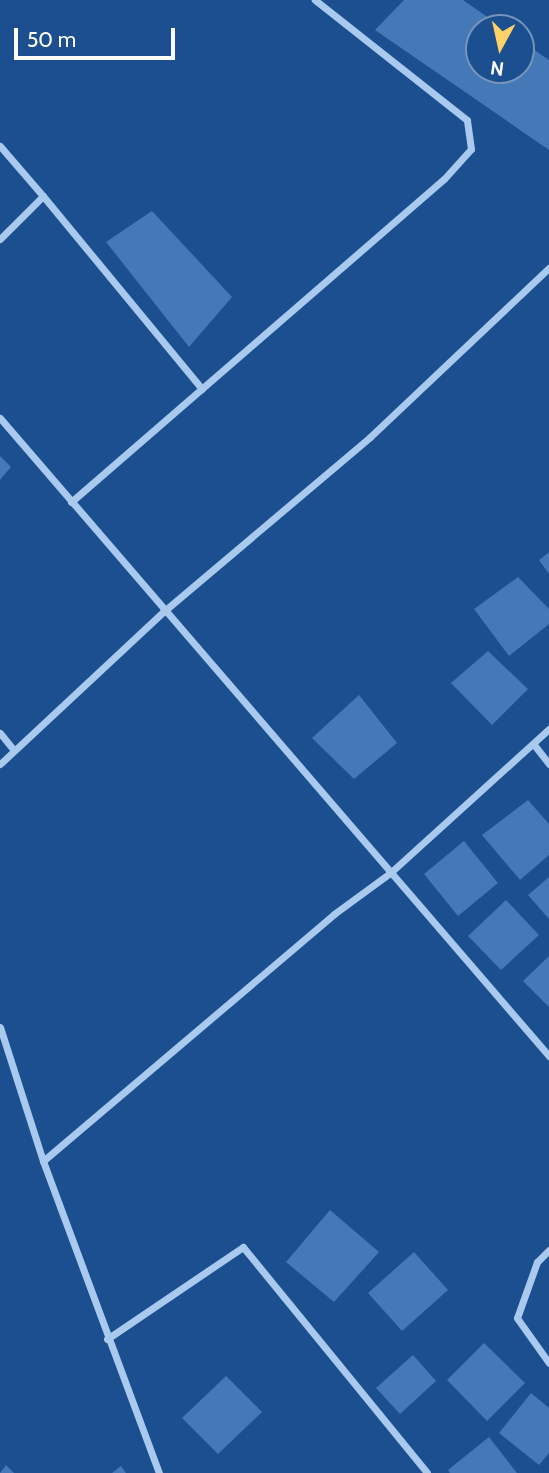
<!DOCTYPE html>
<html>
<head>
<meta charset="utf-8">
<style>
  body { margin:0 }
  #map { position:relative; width:549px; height:1473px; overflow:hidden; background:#1b4f8f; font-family:Cabin,sans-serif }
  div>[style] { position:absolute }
  .building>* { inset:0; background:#4478b7 }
  .minor>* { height:7px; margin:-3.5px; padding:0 3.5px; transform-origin:3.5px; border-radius:3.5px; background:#a9c9ee }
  span { translate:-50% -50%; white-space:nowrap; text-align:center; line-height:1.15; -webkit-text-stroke:5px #1b4f8f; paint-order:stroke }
  .north { position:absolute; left:465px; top:14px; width:70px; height:70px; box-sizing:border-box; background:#1b4f8f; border:2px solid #7695bc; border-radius:50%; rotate:188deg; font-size:19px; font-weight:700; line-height:28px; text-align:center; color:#fff }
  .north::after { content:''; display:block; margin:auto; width:24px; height:32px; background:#ffd166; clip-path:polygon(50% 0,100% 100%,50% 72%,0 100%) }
  .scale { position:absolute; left:14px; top:28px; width:161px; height:32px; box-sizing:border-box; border:4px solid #fff; border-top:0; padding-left:9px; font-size:21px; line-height:24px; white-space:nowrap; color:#fff; -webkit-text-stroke:5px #1b4f8f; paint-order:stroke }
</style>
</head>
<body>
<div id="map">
  <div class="building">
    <i style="clip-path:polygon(404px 0,463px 0,503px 28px,479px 28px,479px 70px,521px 70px,521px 41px,549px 60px,549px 150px,375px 30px)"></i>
    <i style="clip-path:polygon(152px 211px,232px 297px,189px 347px,106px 242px)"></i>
    <i style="clip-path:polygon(0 456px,11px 467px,0 480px)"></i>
    <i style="clip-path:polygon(549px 552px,549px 574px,539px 560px)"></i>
    <i style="clip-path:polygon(518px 577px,549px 609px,549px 624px,509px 656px,474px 609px)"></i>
    <i style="clip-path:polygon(488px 651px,528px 689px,492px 725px,451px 683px)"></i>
    <i style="clip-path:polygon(359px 695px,397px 743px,354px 779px,312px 738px)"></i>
    <i style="clip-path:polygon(528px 800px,549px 824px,549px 855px,520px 880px,482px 835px)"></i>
    <i style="clip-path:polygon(464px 841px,498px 883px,458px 916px,424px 874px)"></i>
    <i style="clip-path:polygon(549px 877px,549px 919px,528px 895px)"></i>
    <i style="clip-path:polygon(506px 900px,539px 935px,501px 970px,468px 936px)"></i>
    <i style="clip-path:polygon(549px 956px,549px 1007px,523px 981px)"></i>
    <i style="clip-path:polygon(330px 1210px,379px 1252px,334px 1302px,286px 1262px)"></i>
    <i style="clip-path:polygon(414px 1252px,448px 1290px,402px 1331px,368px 1293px)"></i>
    <i style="clip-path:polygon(484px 1343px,525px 1383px,487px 1421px,447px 1380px)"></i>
    <i style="clip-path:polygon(413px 1355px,436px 1381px,400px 1414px,376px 1388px)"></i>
    <i style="clip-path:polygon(226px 1376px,262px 1412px,218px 1454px,182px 1418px)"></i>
    <i style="clip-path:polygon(531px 1393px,549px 1408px,549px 1453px,539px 1465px,499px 1433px)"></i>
    <i style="clip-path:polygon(489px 1437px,517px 1473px,450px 1473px,448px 1470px)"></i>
    <i style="clip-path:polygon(6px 1465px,14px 1473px,0 1473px)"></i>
    <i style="clip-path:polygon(121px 1466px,126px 1473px,112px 1473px)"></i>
  </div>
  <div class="minor">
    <i style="left:0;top:146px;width:66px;rotate:49.3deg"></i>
    <i style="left:43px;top:196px;width:61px;rotate:135deg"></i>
    <i style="left:43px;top:196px;width:250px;rotate:50.5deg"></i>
    <i style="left:0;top:418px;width:842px;rotate:49.29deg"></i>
    <i style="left:71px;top:502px;width:493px;rotate:-40.9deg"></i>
    <i style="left:444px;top:179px;width:40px;rotate:-48deg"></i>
    <i style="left:471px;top:149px;width:29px;rotate:-98deg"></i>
    <i style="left:467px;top:120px;width:194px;rotate:-141.7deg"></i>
    <i style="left:0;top:733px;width:22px;rotate:51deg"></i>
    <i style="left:535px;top:746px;width:23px;rotate:52deg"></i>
    <i style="left:0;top:764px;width:223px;rotate:-43deg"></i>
    <i style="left:163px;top:612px;width:271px;rotate:-40.2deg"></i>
    <i style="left:370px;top:437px;width:246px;rotate:-43.4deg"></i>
    <i style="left:0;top:1027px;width:141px;rotate:72.2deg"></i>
    <i style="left:43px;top:1161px;width:333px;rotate:69.6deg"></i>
    <i style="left:43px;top:1161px;width:382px;rotate:-40.3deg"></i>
    <i style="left:334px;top:914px;width:69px;rotate:-36.2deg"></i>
    <i style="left:390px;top:873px;width:215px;rotate:-42.2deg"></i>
    <i style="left:549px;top:1250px;width:17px;rotate:135deg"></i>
    <i style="left:537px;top:1262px;width:59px;rotate:109.7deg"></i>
    <i style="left:517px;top:1318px;width:55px;rotate:54.6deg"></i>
    <i style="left:107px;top:1339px;width:164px;rotate:-34.1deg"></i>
    <i style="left:243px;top:1247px;width:291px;rotate:50.8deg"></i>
  </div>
  <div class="north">N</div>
  <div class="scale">50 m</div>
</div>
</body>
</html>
